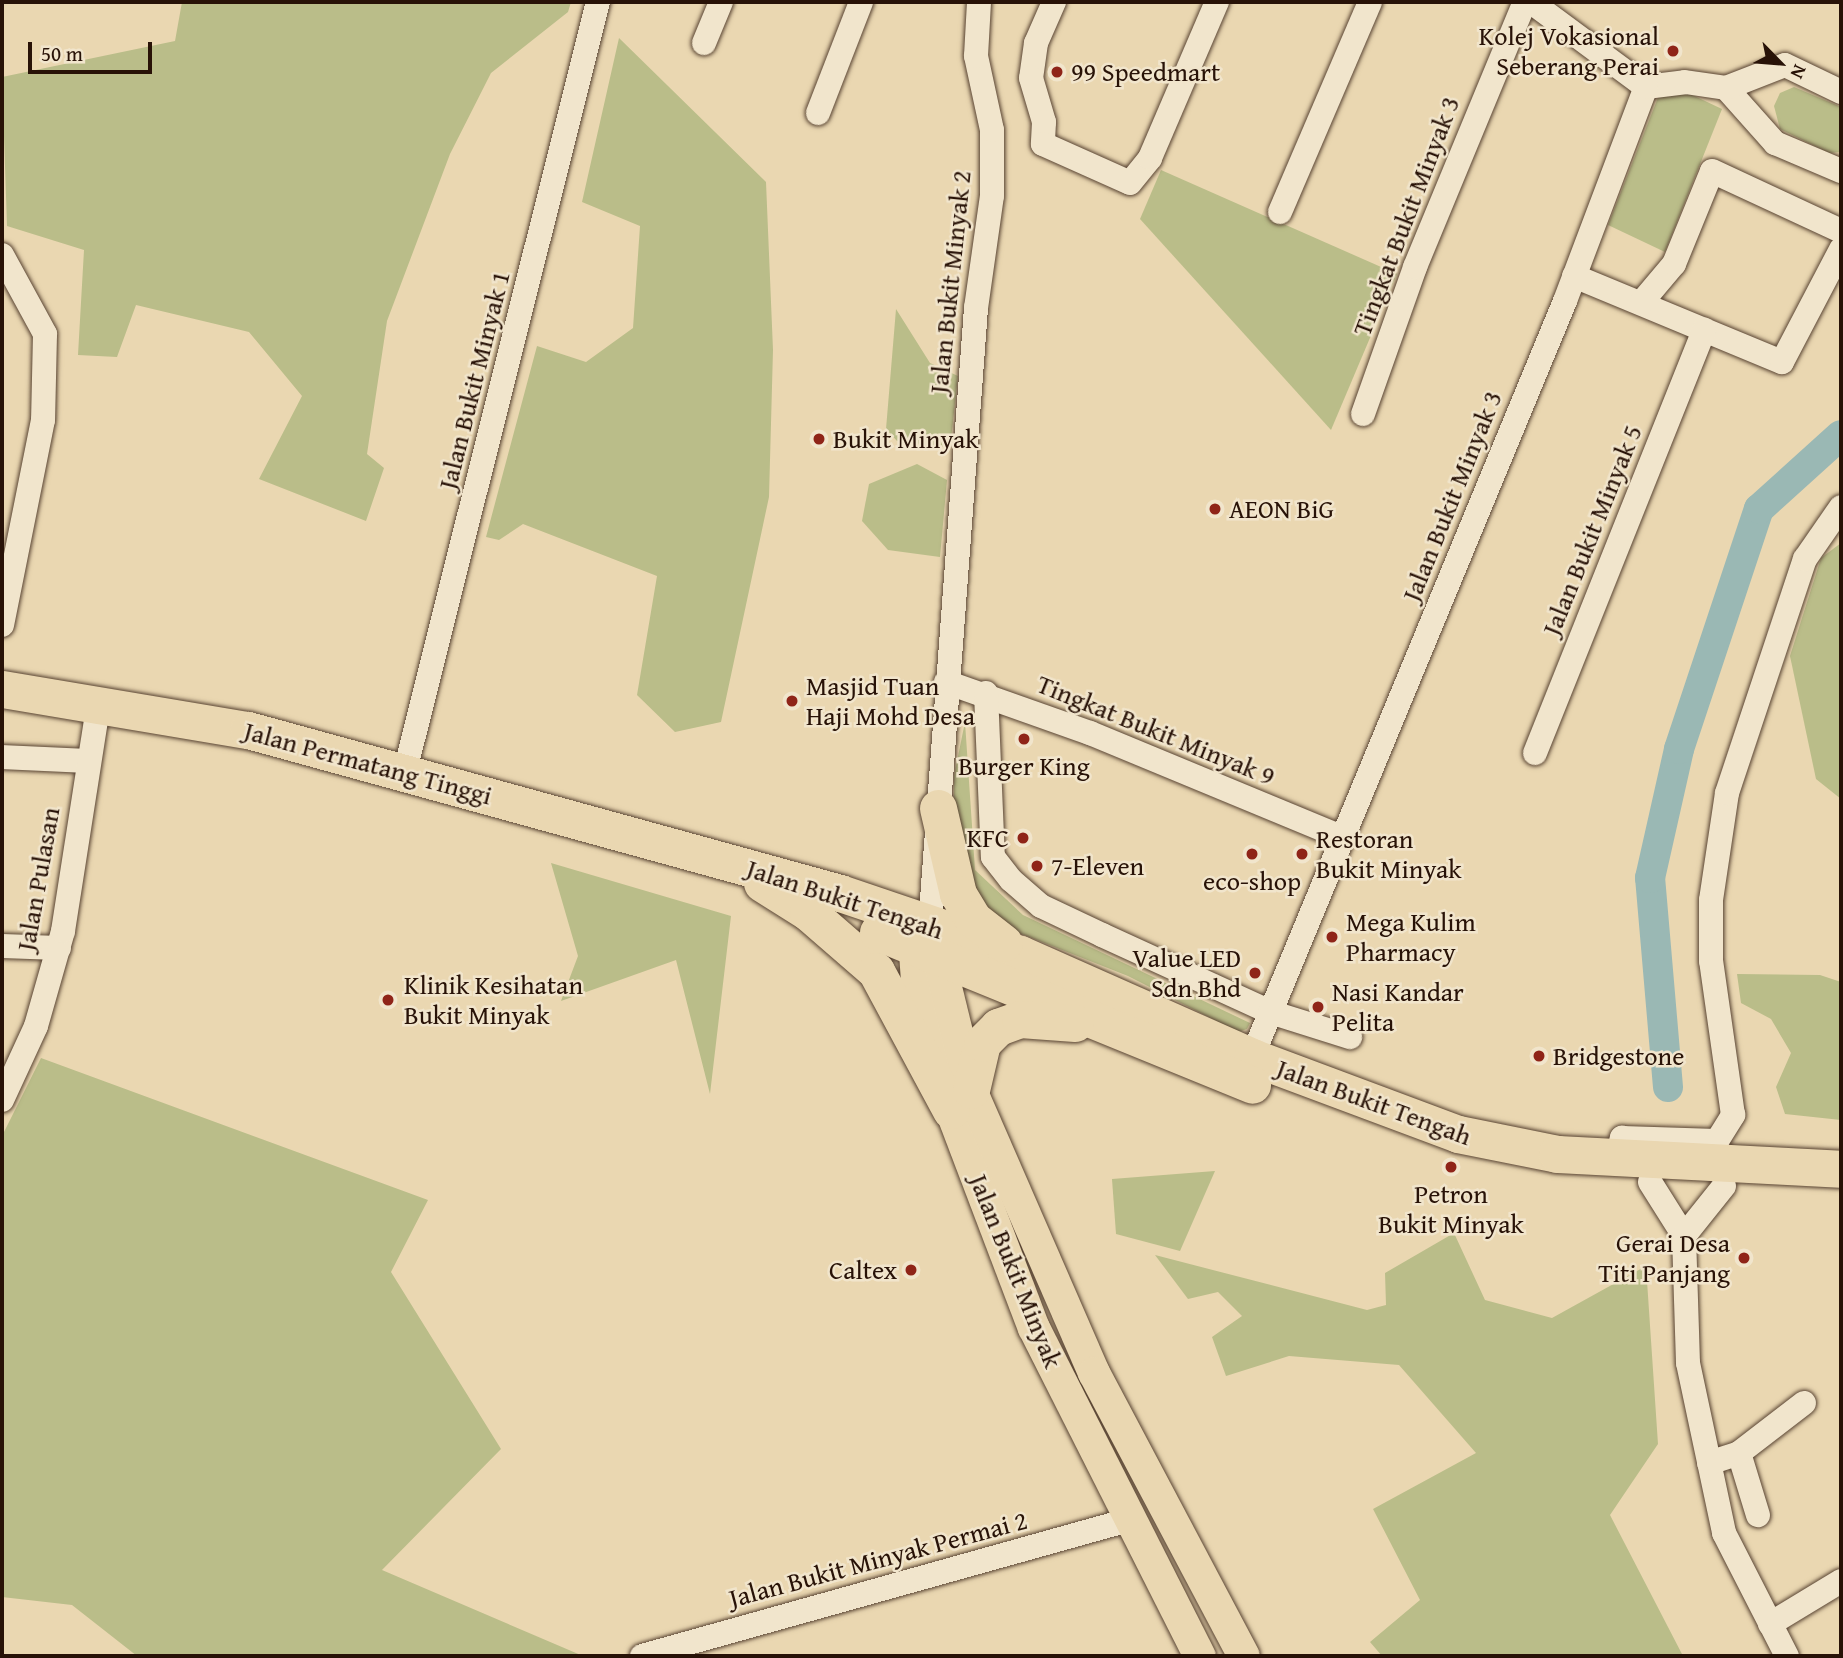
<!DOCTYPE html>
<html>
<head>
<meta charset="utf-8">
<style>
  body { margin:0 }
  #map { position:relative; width:1843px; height:1658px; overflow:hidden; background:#ead7b1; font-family:"Gentium Book Plus",serif }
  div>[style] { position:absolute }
  .green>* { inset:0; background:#babd89 }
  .river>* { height:30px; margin:-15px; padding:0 15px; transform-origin:15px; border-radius:15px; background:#9ab8b4 }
  .roads { filter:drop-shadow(0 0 2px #584332) drop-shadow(0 0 2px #584332) }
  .minor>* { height:24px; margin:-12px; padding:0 12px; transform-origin:12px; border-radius:12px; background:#f1e5cc }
  .major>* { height:32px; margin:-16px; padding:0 16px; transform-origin:16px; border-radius:16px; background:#ead7b1 }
  .highway>* { height:37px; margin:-18.5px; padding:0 18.5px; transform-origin:18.5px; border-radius:18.5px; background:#ead7b1 }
  .dots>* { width:19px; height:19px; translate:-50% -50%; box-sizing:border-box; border:4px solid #f1e5cc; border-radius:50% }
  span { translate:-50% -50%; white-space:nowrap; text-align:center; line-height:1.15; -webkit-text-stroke:5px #f1e5cc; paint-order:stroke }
  .poi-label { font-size:26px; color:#281207 }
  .right { translate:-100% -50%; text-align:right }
  .left { translate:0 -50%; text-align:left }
  .street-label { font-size:26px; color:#281207 }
  .frame { position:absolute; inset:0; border:4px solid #281207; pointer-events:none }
  .north { position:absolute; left:1745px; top:28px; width:70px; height:70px; -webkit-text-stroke:5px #f1e5cc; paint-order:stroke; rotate:115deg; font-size:19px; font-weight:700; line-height:28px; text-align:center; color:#281207 }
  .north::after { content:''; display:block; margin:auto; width:24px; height:32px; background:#281207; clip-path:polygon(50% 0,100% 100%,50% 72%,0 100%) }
  .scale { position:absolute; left:28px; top:42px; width:124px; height:32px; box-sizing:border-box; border:4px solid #281207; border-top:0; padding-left:9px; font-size:21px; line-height:24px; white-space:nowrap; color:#281207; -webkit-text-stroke:5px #f1e5cc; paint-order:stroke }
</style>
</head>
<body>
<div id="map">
  <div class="green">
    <i style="clip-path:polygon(182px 2px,571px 2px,568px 12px,491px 73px,450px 154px,387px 321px,367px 454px,384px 468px,366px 521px,259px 479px,302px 396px,249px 332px,136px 305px,117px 357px,78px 355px,84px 250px,7px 226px,2px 77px,175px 41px)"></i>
    <i style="clip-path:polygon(619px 38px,766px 182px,773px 350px,769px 497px,721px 722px,675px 732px,637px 695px,657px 576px,523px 524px,499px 540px,486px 537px,537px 346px,586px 362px,633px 328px,640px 226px,582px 202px)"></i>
    <i style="clip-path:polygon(1794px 87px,1841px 107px,1841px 152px,1829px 153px,1780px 129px,1774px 106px,1780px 93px)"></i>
    <i style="clip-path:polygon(1686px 92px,1722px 109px,1665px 252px,1608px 225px,1659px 95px)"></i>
    <i style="clip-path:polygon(1161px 170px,1397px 274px,1331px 430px,1140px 219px)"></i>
    <i style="clip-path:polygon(896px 309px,930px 363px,958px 376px,950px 448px,897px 441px,886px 429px)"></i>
    <i style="clip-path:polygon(917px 464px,947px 480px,940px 557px,888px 550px,862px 521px,869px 484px)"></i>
    <i style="clip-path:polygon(1841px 543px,1841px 799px,1816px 779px,1790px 656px,1821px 558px)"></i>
    <i style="clip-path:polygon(965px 722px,975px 870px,1023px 915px,1250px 1023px,1247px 1029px,1238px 1032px,1128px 976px,979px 917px,954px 845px,954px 776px)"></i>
    <i style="clip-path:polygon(551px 863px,731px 916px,710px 1094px,676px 960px,561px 1001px,578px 956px)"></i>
    <i style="clip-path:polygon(1737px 974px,1820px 975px,1841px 982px,1841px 1120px,1785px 1114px,1776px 1087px,1791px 1053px,1771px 1019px,1741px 1003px)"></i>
    <i style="clip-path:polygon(41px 1058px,428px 1200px,391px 1272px,501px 1449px,382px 1570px,583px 1656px,137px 1656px,72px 1605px,2px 1597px,2px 1136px)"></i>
    <i style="clip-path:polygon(1215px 1171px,1180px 1251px,1116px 1234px,1112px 1179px)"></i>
    <i style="clip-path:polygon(1454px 1233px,1485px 1300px,1552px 1318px,1646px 1266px,1658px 1444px,1610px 1515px,1683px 1656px,1382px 1656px,1370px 1642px,1420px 1600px,1373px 1509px,1476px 1453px,1399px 1365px,1289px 1356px,1226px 1376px,1212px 1337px,1242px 1316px,1218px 1292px,1188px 1299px,1155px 1255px,1367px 1310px,1386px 1305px,1385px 1273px)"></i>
  </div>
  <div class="river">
    <i style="left:1668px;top:1087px;width:210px;rotate:-94.9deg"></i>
    <i style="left:1650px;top:878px;width:132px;rotate:-77.3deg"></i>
    <i style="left:1679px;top:749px;width:253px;rotate:-71.6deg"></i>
    <i style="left:1759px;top:509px;width:110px;rotate:-42.1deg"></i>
  </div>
  <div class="roads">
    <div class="minor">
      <i style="left:1054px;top:2px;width:45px;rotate:113.7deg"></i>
      <i style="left:1036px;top:43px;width:35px;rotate:98deg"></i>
      <i style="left:1031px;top:78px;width:46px;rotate:73.5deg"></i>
      <i style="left:1044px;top:122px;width:22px;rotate:93deg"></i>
      <i style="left:1043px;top:144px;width:95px;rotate:24.1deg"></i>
      <i style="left:1130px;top:183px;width:32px;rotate:-51deg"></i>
      <i style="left:1150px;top:158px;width:170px;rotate:-66.8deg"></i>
      <i style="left:704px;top:43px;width:44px;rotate:-67.5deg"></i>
      <i style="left:1646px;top:87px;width:39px;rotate:-7deg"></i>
      <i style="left:1685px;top:82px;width:41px;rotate:8.3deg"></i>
      <i style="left:1726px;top:88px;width:74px;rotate:48.3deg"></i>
      <i style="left:1775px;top:143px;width:72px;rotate:23deg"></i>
      <i style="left:1726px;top:88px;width:63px;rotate:-21.3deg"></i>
      <i style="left:1785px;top:65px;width:62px;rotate:25.7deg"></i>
      <i style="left:818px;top:113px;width:119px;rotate:-68.8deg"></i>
      <i style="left:1280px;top:212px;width:228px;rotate:-66.8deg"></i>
      <i style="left:2px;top:255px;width:90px;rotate:61.4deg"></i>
      <i style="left:45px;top:334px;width:86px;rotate:91.3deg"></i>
      <i style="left:43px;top:420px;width:209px;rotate:101.3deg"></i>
      <i style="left:1574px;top:276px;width:225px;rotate:22.5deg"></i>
      <i style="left:1782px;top:362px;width:127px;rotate:-62.4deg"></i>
      <i style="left:1641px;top:303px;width:51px;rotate:-49.8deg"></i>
      <i style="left:1674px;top:264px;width:100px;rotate:-67.8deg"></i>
      <i style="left:1712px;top:171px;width:142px;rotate:24.9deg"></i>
      <i style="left:1363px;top:414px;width:156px;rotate:-70.5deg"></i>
      <i style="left:1415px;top:267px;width:287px;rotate:-67.5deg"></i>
      <i style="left:946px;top:682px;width:153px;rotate:19.5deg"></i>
      <i style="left:1090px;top:733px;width:274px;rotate:22.5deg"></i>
      <i style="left:986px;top:693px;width:164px;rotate:87.6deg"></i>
      <i style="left:993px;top:857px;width:29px;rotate:52deg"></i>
      <i style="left:1011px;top:880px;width:40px;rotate:41deg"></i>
      <i style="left:1041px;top:906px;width:68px;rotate:25.4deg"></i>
      <i style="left:1102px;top:935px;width:185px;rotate:24.6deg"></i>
      <i style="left:1270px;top:1012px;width:84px;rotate:17.4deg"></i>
      <i style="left:1535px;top:753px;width:456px;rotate:-68.2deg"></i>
      <i style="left:2px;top:757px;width:85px;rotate:2.7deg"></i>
      <i style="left:405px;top:771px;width:793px;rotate:-75.91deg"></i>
      <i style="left:930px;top:926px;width:620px;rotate:-85.74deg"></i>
      <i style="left:976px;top:308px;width:113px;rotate:-81.9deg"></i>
      <i style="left:992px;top:196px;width:66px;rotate:-90deg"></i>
      <i style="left:992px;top:130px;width:76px;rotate:-102.2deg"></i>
      <i style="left:976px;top:56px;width:54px;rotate:-86.8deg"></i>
      <i style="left:2px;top:946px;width:57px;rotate:2deg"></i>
      <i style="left:1252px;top:1057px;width:818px;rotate:-67.51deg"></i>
      <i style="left:1565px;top:301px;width:229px;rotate:-69.3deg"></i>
      <i style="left:1646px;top:87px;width:143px;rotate:-143.5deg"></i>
      <i style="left:2px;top:1100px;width:81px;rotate:-65.3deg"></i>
      <i style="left:36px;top:1026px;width:99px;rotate:-74.1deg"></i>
      <i style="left:63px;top:931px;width:233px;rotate:-81.1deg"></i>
      <i style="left:1617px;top:1159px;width:22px;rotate:-77deg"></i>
      <i style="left:1622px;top:1138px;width:95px;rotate:1.8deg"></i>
      <i style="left:1717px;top:1141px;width:31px;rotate:-58deg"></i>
      <i style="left:1733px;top:1115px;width:156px;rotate:-98.1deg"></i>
      <i style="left:1711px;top:961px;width:61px;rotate:-90deg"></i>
      <i style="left:1711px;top:900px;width:108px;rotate:-81.5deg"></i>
      <i style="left:1727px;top:793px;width:247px;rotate:-71.6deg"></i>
      <i style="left:1805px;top:559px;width:63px;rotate:-55.3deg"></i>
      <i style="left:1650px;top:1182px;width:64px;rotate:57.8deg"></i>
      <i style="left:1684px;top:1236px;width:127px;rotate:88.2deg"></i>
      <i style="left:1688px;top:1363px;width:174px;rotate:78deg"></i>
      <i style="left:1724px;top:1533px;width:138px;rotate:62.9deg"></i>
      <i style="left:1684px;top:1236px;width:64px;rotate:-51.3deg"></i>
      <i style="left:1739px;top:1453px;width:65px;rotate:73deg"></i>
      <i style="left:1709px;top:1463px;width:32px;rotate:-18deg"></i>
      <i style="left:1739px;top:1453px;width:82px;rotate:-37.6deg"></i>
      <i style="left:1770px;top:1624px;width:83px;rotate:-31.2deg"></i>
      <i style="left:642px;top:1656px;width:509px;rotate:-15.62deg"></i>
    </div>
    <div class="major">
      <i style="left:913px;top:923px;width:74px;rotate:86.1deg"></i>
      <i style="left:918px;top:997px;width:118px;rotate:73.7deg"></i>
      <i style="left:951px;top:1110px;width:233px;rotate:69.2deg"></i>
      <i style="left:1034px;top:1328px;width:368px;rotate:63.2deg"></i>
      <i style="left:934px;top:938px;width:156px;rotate:76.3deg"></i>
      <i style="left:971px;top:1090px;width:309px;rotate:66.5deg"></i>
      <i style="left:1094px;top:1373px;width:320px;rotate:62.1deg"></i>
    </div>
    <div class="highway">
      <i style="left:2px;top:689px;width:249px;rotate:9.5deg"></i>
      <i style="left:248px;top:730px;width:614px;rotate:15.39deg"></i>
      <i style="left:840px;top:893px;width:190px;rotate:18.7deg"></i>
      <i style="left:1020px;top:954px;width:254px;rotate:23.9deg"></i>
      <i style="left:1252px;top:1057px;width:220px;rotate:20.5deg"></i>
      <i style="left:1458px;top:1134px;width:101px;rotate:11.4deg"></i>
      <i style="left:1557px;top:1154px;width:284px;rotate:3deg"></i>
      <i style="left:938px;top:808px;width:88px;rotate:76.9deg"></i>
      <i style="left:958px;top:894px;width:29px;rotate:59deg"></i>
      <i style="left:973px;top:919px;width:39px;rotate:38deg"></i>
      <i style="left:762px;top:883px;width:54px;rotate:32.2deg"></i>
      <i style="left:808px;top:912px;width:90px;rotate:40.9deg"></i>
      <i style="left:876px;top:971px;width:158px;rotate:61.7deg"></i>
      <i style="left:878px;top:932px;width:404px;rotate:22.2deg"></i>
      <i style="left:971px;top:1090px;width:48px;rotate:-76.8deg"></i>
      <i style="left:982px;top:1043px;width:23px;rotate:-45deg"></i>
      <i style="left:998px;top:1027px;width:23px;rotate:-20deg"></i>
      <i style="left:1020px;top:1019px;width:55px;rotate:4.2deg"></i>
    </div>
  </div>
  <div class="dots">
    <i style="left:1673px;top:51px;background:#8f2418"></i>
    <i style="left:1057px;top:72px;background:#8f2418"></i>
    <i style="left:819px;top:439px;background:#8f2418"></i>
    <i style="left:1215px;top:509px;background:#8f2418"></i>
    <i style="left:792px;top:701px;background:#8f2418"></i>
    <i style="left:1024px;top:739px;background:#8f2418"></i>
    <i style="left:1023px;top:838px;background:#8f2418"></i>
    <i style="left:1252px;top:854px;background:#8f2418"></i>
    <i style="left:1302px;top:854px;background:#8f2418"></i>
    <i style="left:1037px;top:866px;background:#8f2418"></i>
    <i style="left:1332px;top:937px;background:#8f2418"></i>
    <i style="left:1255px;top:973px;background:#8f2418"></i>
    <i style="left:388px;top:1000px;background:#8f2418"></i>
    <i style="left:1318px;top:1007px;background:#8f2418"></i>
    <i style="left:1539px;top:1056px;background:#8f2418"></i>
    <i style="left:1451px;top:1167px;background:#8f2418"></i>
    <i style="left:1744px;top:1258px;background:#8f2418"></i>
    <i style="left:911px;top:1270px;background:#8f2418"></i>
  </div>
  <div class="poi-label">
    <span class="right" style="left:1659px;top:51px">Kolej Vokasional<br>Seberang Perai</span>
    <span class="left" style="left:1071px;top:72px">99 Speedmart</span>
    <span class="left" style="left:833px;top:439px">Bukit Minyak</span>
    <span class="left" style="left:1229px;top:509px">AEON BiG</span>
    <span class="left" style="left:806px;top:701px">Masjid Tuan<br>Haji Mohd Desa</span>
    <span style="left:1024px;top:766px">Burger King</span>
    <span class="right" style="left:1009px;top:838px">KFC</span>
    <span class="left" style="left:1316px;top:854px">Restoran<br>Bukit Minyak</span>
    <span class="left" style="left:1051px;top:866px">7-Eleven</span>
    <span style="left:1252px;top:881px">eco-shop</span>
    <span class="left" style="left:1346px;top:937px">Mega Kulim<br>Pharmacy</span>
    <span class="right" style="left:1241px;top:973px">Value LED<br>Sdn Bhd</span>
    <span class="left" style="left:404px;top:1000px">Klinik Kesihatan<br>Bukit Minyak</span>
    <span class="left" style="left:1332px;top:1007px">Nasi Kandar<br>Pelita</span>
    <span class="left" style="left:1553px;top:1056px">Bridgestone</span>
    <span style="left:1451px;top:1209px">Petron<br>Bukit Minyak</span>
    <span class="right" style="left:1730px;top:1258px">Gerai Desa<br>Titi Panjang</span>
    <span class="right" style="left:897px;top:1270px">Caltex</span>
  </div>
  <div class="street-label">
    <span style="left:1406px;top:216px;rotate:-69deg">Tingkat Bukit Minyak 3</span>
    <span style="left:950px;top:282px;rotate:-84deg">Jalan Bukit Minyak 2</span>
    <span style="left:474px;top:380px;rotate:-76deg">Jalan Bukit Minyak 1</span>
    <span style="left:1452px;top:496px;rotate:-68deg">Jalan Bukit Minyak 3</span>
    <span style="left:1592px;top:530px;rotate:-68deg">Jalan Bukit Minyak 5</span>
    <span style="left:1156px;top:730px;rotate:22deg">Tingkat Bukit Minyak 9</span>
    <span style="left:368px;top:763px;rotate:15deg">Jalan Permatang Tinggi</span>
    <span style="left:38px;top:879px;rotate:-80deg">Jalan Pulasan</span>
    <span style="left:845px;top:899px;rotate:18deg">Jalan Bukit Tengah</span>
    <span style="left:1374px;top:1102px;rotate:20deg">Jalan Bukit Tengah</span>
    <span style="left:1016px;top:1271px;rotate:68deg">Jalan Bukit Minyak</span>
    <span style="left:878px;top:1559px;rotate:-15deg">Jalan Bukit Minyak Permai 2</span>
  </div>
  <div class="frame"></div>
  <div class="north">N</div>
  <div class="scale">50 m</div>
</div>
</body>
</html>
